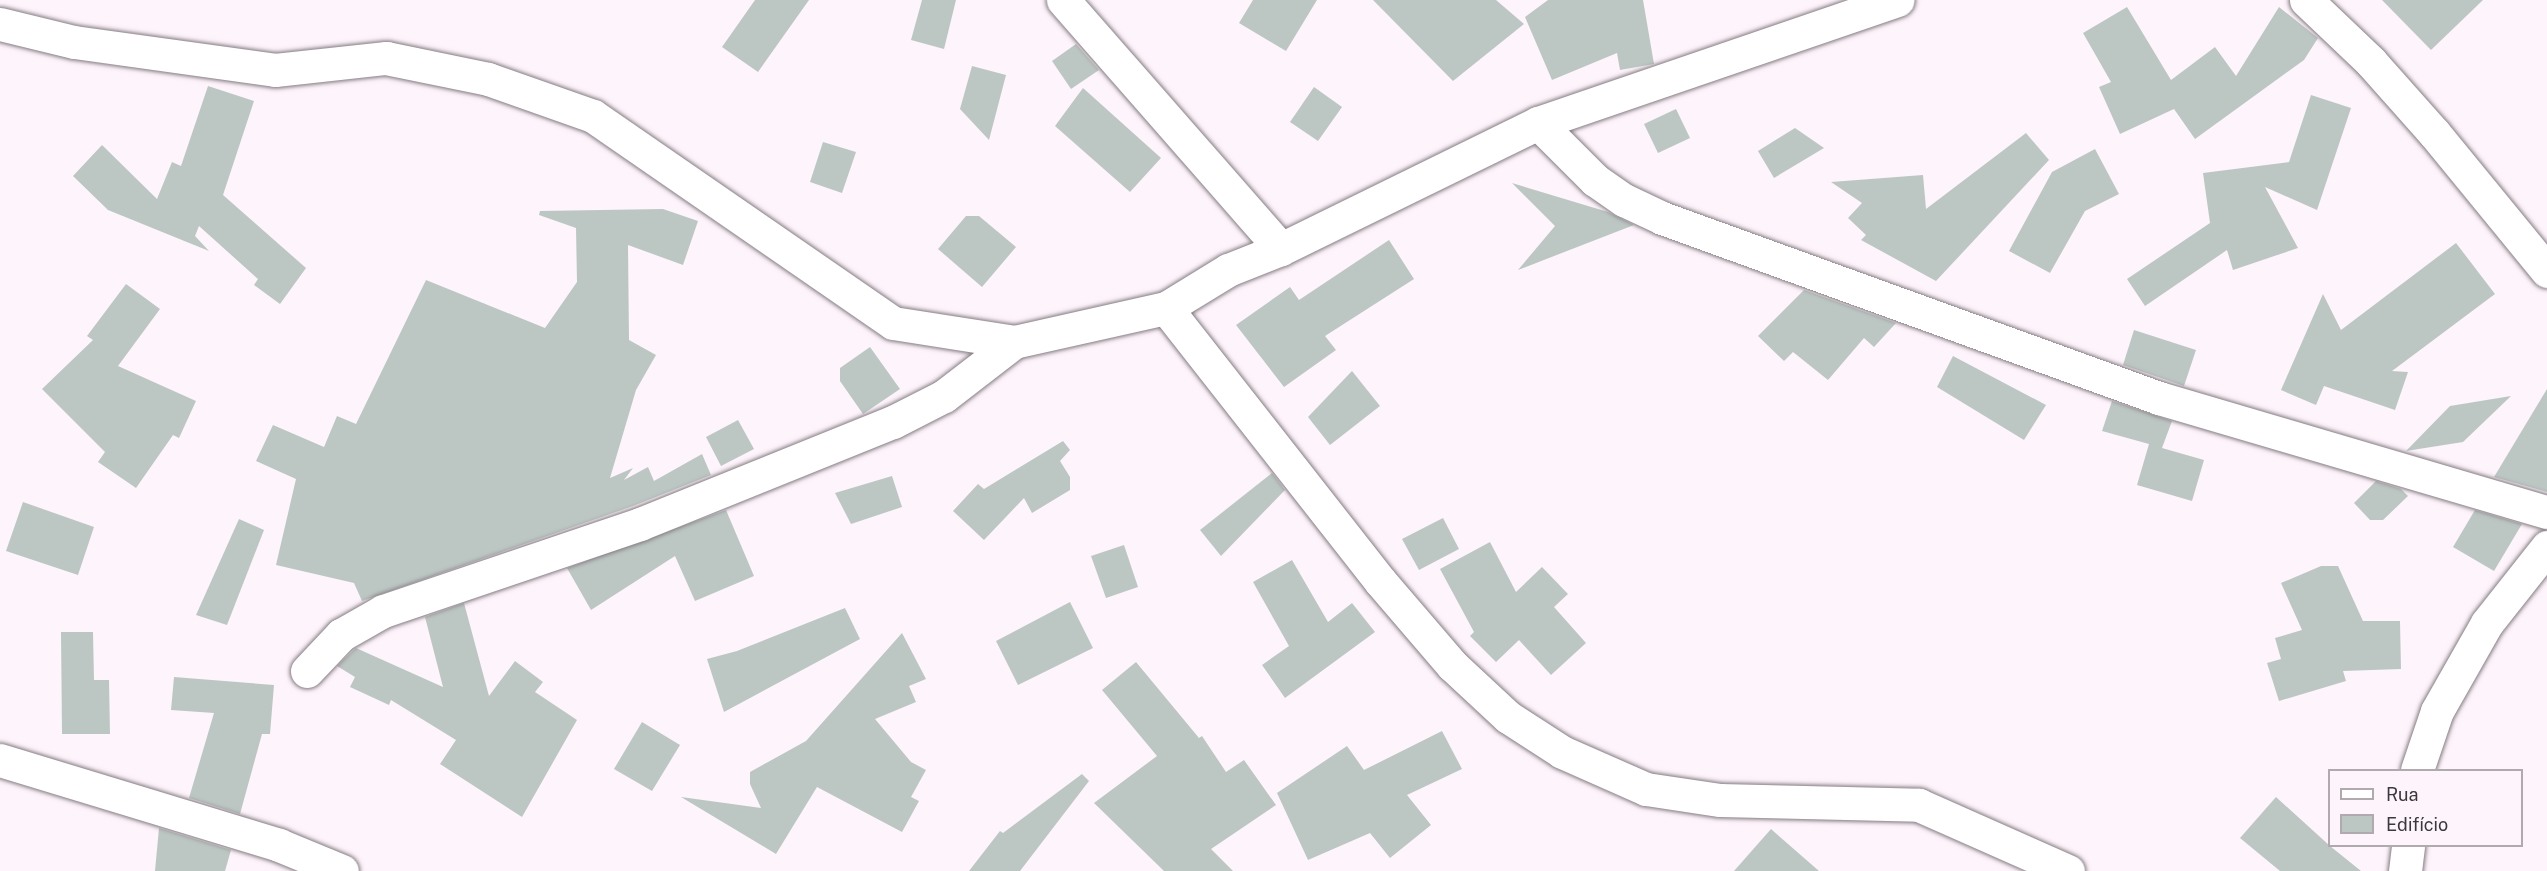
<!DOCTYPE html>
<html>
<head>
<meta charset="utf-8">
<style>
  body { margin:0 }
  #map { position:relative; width:2547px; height:871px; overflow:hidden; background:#fef4fb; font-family:"Public Sans",sans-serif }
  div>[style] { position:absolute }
  .building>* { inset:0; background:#bcc7c3 }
  .roads { filter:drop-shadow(0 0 2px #847c82) drop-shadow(0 0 2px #847c82) }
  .minor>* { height:33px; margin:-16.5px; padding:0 16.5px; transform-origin:16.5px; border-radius:16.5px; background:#fff }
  span { translate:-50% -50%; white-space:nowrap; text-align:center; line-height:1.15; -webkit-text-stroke:4.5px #fef4fb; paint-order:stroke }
  .legend { position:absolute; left:2328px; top:769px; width:195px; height:78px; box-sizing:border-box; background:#fef4fb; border:2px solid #b0a9ae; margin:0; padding:8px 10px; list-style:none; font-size:18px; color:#3b383b }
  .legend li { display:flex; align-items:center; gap:12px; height:30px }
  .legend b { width:30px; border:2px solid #b0a9ae }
</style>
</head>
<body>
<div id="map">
  <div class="building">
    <i style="clip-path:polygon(755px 0,809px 0,758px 72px,722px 47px)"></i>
    <i style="clip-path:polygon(922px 0,956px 0,944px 49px,911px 40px)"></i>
    <i style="clip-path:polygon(1253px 0,1317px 0,1286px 51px,1239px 23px)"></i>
    <i style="clip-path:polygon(1373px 0,1496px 0,1524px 24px,1453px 81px)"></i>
    <i style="clip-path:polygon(1548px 0,1643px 0,1654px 64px,1620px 70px,1617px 53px,1552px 80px,1525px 17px)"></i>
    <i style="clip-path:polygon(2382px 0,2483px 0,2431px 50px)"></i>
    <i style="clip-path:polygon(2127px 7px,2171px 80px,2215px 47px,2236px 76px,2279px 7px,2318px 38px,2304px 60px,2195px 139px,2174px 109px,2120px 134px,2099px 87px,2111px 82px,2083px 33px)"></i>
    <i style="clip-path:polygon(1076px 44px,1099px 70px,1071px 89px,1052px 61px)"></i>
    <i style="clip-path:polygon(972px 66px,1006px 75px,989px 140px,960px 109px)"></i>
    <i style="clip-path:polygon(208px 86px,254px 101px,223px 195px,306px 268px,280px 304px,254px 285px,258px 279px,199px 226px,195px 236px,209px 251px,108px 210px,73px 176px,102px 145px,157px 199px,172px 162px,181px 166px)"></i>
    <i style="clip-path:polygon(1314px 87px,1342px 107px,1318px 141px,1290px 122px)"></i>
    <i style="clip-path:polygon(1083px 88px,1161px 158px,1130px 192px,1055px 126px)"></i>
    <i style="clip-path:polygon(2311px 95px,2351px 108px,2317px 210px,2265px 187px,2298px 248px,2233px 270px,2227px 250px,2145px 306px,2127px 279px,2210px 223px,2203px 173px,2289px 162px)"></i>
    <i style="clip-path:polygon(1676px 109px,1690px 138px,1658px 153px,1644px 124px)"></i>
    <i style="clip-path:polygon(1795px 128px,1824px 148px,1774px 178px,1758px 151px)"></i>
    <i style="clip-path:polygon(2026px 133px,2049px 160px,1936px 281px,1861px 240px,1866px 235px,1848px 218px,1862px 203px,1831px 182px,1923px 175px,1926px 209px)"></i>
    <i style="clip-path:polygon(823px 142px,856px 152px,842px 193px,810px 182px)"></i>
    <i style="clip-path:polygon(2095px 149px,2119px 194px,2085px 211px,2050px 273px,2009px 251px,2052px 172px)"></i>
    <i style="clip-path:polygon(1512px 183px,1608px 212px,1634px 225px,1518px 270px,1555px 226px)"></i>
    <i style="clip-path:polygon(663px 209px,698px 221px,683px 265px,628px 245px,629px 340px,656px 355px,636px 390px,610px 478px,633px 468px,624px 480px,648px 467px,654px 481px,702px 454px,711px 475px,633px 506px,362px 601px,354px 583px,276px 565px,296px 479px,256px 461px,273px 425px,324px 447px,337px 416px,356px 424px,426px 280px,545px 328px,577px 282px,576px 228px,539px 215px,540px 211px)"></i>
    <i style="clip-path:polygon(966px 216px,979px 216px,1016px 247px,982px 287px,938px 249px)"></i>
    <i style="clip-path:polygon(1389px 240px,1414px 279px,1325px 336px,1336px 350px,1284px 387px,1236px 325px,1290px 287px,1299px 300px)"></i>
    <i style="clip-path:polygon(2456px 243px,2495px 294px,2392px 371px,2408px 372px,2395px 410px,2324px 386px,2316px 405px,2281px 390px,2323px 294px,2341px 330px)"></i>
    <i style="clip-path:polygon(126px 284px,160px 309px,118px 366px,196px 401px,179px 438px,173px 435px,136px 488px,98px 462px,105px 452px,42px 389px,93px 340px,87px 336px)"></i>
    <i style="clip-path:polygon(1804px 290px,1896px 323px,1874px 347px,1864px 338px,1828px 380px,1793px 352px,1784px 361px,1758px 336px)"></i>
    <i style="clip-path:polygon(2134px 330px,2196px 350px,2184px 386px,2123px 365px)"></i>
    <i style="clip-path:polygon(870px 347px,900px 389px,863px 414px,840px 381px,840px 368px)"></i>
    <i style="clip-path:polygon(1953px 356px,2046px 405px,2024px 440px,1937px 387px)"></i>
    <i style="clip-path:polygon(1352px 371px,1380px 406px,1330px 445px,1308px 417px)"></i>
    <i style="clip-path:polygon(2547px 389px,2547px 492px,2494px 477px)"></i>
    <i style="clip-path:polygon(2511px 396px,2463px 442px,2406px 451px,2450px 406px)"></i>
    <i style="clip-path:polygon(2112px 401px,2172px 421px,2162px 448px,2204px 460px,2192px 501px,2137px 485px,2149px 444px,2102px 431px)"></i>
    <i style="clip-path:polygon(738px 420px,754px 449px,721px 466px,706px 437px)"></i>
    <i style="clip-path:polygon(1063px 441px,1070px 450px,1060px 461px,1070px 477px,1070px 490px,1032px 513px,1024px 498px,984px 540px,953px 511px,978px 484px,984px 489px)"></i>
    <i style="clip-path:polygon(1272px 473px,1285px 490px,1221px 556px,1200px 530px)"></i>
    <i style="clip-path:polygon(892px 476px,902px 507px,851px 524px,835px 493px)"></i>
    <i style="clip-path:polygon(2376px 481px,2401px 489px,2408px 496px,2383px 520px,2370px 520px,2354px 503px)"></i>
    <i style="clip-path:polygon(23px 502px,94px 527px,78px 575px,6px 551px)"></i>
    <i style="clip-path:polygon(726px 510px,754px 576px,695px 601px,675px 556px,591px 610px,567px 568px)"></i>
    <i style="clip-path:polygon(2475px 510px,2522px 524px,2494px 571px,2453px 547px)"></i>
    <i style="clip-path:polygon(1443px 518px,1459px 549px,1419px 570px,1402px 539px)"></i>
    <i style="clip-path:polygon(239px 519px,264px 530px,227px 625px,196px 615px)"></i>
    <i style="clip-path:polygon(1490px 542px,1516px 592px,1542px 567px,1568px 594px,1554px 607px,1586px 643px,1551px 675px,1519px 640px,1496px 662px,1470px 636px,1474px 632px,1440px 569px)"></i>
    <i style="clip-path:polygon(1124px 545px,1138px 587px,1106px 598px,1091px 556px)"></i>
    <i style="clip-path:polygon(1292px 560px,1328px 622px,1352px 603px,1375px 632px,1285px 698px,1262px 665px,1289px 646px,1253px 582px)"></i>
    <i style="clip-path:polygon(2321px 566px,2338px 566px,2363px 621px,2400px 621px,2401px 669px,2343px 671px,2346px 681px,2279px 701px,2267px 663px,2281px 659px,2275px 638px,2302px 630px,2281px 583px)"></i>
    <i style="clip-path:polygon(1070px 602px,1093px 648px,1018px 685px,996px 641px)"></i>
    <i style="clip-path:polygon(464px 603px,489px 696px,515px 661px,543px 682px,535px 692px,577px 720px,522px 817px,440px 764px,456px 740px,391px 700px,389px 705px,350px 687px,355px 677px,337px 666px,356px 648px,443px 687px,425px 617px)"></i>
    <i style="clip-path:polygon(845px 608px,860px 639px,724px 712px,707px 659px,737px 651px)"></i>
    <i style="clip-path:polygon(61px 632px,93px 632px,94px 680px,109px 680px,110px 734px,62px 734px)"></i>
    <i style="clip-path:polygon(902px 633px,926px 679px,909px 686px,916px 702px,875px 719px,911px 762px,926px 770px,911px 797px,919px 801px,902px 832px,817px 787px,776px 854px,681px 797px,761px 808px,750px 784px,750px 772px,806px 741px)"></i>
    <i style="clip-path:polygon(1136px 662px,1199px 738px,1202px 736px,1226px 772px,1244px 760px,1276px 805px,1211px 849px,1233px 871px,1164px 871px,1094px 803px,1157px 756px,1102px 690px)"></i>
    <i style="clip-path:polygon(174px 677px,274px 685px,270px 734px,262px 734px,240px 814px,189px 798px,214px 713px,171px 710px)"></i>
    <i style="clip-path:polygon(642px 722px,680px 745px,652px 791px,614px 769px)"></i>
    <i style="clip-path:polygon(1442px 731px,1462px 769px,1407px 795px,1431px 825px,1390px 858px,1370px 833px,1308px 860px,1277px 793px,1347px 746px,1364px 770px)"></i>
    <i style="clip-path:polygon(1082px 774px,1089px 781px,1020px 871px,969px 871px,1000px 831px,1003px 833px)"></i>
    <i style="clip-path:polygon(2276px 797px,2330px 846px,2361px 871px,2280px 871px,2240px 838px)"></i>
    <i style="clip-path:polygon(159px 828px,231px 850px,225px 871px,155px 871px)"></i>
    <i style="clip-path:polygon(1771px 829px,1819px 871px,1734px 871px)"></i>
  </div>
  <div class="roads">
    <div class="minor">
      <i style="left:1063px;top:0;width:331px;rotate:48.8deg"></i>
      <i style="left:2306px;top:0;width:90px;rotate:43.6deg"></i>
      <i style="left:2371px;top:62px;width:96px;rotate:48.4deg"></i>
      <i style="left:2435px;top:134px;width:177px;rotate:50.7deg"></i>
      <i style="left:0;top:24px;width:76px;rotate:13.7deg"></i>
      <i style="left:74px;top:42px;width:203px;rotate:7.9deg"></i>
      <i style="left:275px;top:70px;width:112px;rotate:-6.2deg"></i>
      <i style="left:386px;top:58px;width:104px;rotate:11.6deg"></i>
      <i style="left:488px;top:79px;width:111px;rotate:19.4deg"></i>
      <i style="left:593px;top:116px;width:364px;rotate:34.6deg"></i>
      <i style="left:893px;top:323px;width:122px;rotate:8.9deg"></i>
      <i style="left:1014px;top:342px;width:156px;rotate:-12.6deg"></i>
      <i style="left:1166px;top:308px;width:73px;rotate:-31.5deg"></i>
      <i style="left:1228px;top:270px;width:57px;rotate:-21.6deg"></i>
      <i style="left:1281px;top:249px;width:286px;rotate:-26.1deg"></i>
      <i style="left:1538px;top:123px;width:380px;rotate:-18.9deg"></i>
      <i style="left:1538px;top:123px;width:81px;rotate:45deg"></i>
      <i style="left:1595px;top:180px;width:35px;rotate:35deg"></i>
      <i style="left:1624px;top:200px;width:42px;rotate:25.3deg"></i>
      <i style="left:1662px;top:218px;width:529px;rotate:19.91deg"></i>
      <i style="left:2159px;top:398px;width:404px;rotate:16.4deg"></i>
      <i style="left:1166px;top:308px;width:347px;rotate:51.9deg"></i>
      <i style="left:1380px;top:581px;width:111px;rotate:49.4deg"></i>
      <i style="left:1452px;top:665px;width:76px;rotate:42.9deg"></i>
      <i style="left:1508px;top:717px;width:64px;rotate:32.9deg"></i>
      <i style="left:1562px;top:752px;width:92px;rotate:23.8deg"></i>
      <i style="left:1646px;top:789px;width:75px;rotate:8.5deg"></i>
      <i style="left:1720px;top:800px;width:199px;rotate:1.4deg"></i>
      <i style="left:1919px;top:805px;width:163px;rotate:23.9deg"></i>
      <i style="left:307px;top:671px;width:50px;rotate:-46.6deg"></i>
      <i style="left:341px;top:635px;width:48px;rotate:-29.7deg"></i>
      <i style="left:383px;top:611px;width:271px;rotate:-18.7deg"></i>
      <i style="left:640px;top:524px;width:273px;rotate:-22deg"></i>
      <i style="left:893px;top:422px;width:57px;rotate:-27deg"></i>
      <i style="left:944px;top:396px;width:88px;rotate:-37.6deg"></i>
      <i style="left:0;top:760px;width:292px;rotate:16.9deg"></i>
      <i style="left:279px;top:845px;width:68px;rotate:22.4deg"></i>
      <i style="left:2417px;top:770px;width:62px;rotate:-71.3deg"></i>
      <i style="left:2437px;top:711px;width:101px;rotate:-60.4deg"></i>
      <i style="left:2487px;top:623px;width:97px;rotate:-51.7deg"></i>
      <i style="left:2405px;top:871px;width:25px;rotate:-83deg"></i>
    </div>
  </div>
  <ul class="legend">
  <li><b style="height:8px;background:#fff"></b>Rua</li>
  <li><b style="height:16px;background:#bcc7c3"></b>Edifício</li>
  </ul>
</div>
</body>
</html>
